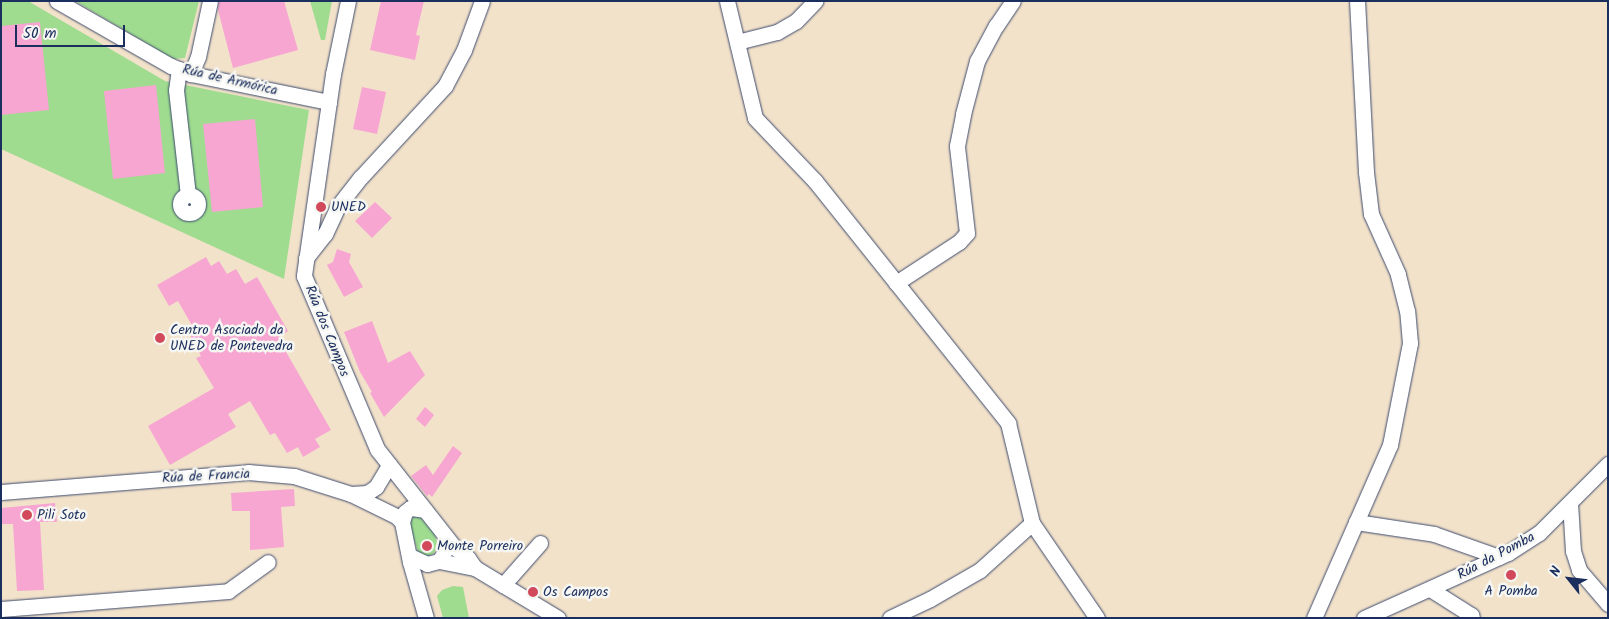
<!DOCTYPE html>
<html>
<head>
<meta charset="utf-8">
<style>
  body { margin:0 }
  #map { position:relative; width:1609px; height:619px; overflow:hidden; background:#f3e2ca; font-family:Kalam,sans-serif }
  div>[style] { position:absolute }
  .green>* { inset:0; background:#9fdc90 }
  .building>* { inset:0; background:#f6a6d1 }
  .roads { filter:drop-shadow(0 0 1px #3b4a6e) drop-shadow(0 0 1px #3b4a6e) }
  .minor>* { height:15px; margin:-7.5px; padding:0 7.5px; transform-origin:7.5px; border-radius:7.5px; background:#fff }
  .minor>.ring { margin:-7.5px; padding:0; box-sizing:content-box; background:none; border:15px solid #fff; border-radius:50% }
  .dots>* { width:14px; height:14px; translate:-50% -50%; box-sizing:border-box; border:2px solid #f6f6f2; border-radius:50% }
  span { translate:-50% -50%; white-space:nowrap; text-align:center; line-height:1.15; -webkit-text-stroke:5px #f6f6f2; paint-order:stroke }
  .street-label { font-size:14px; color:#1b2f5e }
  .poi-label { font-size:14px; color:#1b2f5e }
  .left { translate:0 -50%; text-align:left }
  .frame { position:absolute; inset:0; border:2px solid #1b2f5e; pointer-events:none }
  .north { position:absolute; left:1544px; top:554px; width:50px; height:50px; -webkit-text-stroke:4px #f6f6f2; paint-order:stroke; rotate:299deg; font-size:14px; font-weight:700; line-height:20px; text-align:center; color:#1b2f5e }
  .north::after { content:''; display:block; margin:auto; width:18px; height:22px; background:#1b2f5e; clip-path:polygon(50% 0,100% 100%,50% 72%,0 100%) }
  .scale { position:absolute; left:15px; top:25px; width:110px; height:22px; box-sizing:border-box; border:2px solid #1b2f5e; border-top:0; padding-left:6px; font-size:15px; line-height:18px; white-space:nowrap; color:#1b2f5e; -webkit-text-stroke:4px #f6f6f2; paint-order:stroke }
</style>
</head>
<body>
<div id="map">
  <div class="green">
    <i style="clip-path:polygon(1px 1px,28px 1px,165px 81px,309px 110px,284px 279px,1px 149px)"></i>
    <i style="clip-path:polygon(75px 1px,199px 1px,185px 58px,173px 59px)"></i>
    <i style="clip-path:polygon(310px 1px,332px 1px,325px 40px,321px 40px)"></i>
    <i style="clip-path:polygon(414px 516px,420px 517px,435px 535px,438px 546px,433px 554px,427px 557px,418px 552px,409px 524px)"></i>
    <i style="clip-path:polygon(453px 586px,463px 587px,469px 618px,443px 618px,437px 596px,442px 590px)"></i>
  </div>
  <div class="building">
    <i style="clip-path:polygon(219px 1px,284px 1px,298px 50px,233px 68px,218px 10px)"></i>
    <i style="clip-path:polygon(381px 1px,424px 1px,416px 35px,420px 36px,415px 60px,370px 50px)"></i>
    <i style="clip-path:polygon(40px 22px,49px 110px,1px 115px,1px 26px)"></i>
    <i style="clip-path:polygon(156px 85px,165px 173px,113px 179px,104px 91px)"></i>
    <i style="clip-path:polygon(362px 87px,386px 92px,377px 134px,353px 129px)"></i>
    <i style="clip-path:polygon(255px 119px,263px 207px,212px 212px,203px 124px)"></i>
    <i style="clip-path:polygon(375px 202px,392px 218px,372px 238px,355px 221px)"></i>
    <i style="clip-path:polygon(337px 249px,351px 254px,349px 262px,363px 287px,344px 297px,327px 265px,333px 262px)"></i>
    <i style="clip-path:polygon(206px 257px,211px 266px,219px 261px,227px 274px,236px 269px,245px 284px,257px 277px,288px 331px,278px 338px,331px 430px,315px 439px,320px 447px,303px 457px,298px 447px,287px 453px,275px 433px,270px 435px,250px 401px,228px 414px,236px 427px,170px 465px,148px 426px,214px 388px,196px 358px,201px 356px,188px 332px,194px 329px,178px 301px,169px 306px,157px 285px)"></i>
    <i style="clip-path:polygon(372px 321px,388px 363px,410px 351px,425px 375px,384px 417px,370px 393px,372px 392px,360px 372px,344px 332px)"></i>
    <i style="clip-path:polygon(425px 407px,434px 415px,425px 427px,416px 419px)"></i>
    <i style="clip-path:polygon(453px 446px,462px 453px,432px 497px,429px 494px,427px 496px,411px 476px,426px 465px,433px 475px)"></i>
    <i style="clip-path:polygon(294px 489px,295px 506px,281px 507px,284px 547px,250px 550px,250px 511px,232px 511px,231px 493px)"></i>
    <i style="clip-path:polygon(55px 503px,57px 522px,40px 522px,44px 590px,17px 591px,13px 524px,1px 524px,1px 508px)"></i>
  </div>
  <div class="roads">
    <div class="minor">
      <i style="left:57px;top:1px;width:131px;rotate:29.7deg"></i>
      <i style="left:171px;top:66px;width:22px;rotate:22deg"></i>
      <i style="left:191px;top:74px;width:141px;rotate:11.5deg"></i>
      <i style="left:348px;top:1px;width:75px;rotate:101.6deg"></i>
      <i style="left:333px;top:74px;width:204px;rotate:98.2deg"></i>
      <i style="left:304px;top:276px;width:188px;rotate:67.1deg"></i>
      <i style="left:377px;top:449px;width:125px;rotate:51.8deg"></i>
      <i style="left:454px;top:547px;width:18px;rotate:38deg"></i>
      <i style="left:468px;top:558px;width:12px;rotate:55deg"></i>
      <i style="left:727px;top:1px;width:120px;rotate:76.5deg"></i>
      <i style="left:755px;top:118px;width:87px;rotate:46.4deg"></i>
      <i style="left:815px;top:181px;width:310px;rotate:51.4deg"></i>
      <i style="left:1008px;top:423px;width:103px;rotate:76.5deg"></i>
      <i style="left:1032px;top:523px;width:115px;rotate:55.6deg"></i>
      <i style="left:737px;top:42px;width:41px;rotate:-14deg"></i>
      <i style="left:777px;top:32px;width:22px;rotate:-30deg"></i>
      <i style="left:796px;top:21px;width:28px;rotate:-46deg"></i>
      <i style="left:179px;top:69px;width:21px;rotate:98deg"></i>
      <i style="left:176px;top:90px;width:106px;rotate:83.5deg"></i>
      <i style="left:191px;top:74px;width:18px;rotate:-68deg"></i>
      <i style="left:198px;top:57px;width:57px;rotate:-77.9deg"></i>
      <i class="ring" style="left:180px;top:195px;width:3px;height:3px"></i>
      <i style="left:306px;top:258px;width:31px;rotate:-52deg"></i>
      <i style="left:325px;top:234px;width:31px;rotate:-65deg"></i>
      <i style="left:338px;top:206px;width:37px;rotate:-52deg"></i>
      <i style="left:361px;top:177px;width:124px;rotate:-47.3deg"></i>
      <i style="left:445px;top:86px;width:41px;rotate:-62.2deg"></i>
      <i style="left:464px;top:50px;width:52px;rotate:-69.8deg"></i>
      <i style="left:896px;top:283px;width:75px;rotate:-33.1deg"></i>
      <i style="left:959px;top:242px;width:12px;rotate:-48deg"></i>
      <i style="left:967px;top:233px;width:88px;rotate:-96.6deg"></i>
      <i style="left:957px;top:146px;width:33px;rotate:-79deg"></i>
      <i style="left:963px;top:114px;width:55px;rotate:-75.2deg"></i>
      <i style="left:977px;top:61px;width:40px;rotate:-62deg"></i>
      <i style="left:996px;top:26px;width:30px;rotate:-56deg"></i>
      <i style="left:1px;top:492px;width:248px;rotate:-4.6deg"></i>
      <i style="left:248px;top:472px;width:46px;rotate:5deg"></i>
      <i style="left:294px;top:476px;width:60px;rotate:17.5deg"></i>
      <i style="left:351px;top:494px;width:50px;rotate:26.1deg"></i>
      <i style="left:396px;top:516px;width:8px;rotate:45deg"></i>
      <i style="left:351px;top:494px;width:16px;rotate:-4deg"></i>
      <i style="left:367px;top:493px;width:11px;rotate:-34deg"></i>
      <i style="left:376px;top:487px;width:26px;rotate:-59deg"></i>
      <i style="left:1570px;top:503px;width:48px;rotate:86.4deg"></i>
      <i style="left:1573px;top:551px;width:20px;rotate:72deg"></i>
      <i style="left:1579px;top:570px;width:45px;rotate:49.5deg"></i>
      <i style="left:425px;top:510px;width:15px;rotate:-172deg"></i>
      <i style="left:410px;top:508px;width:6px;rotate:141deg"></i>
      <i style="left:405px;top:512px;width:10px;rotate:107deg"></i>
      <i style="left:402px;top:522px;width:41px;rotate:78.7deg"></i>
      <i style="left:410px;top:562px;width:58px;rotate:74.1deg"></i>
      <i style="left:1356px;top:522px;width:79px;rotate:8.7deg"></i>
      <i style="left:1434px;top:534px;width:69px;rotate:19.5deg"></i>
      <i style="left:410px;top:556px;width:19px;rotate:25deg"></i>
      <i style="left:427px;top:564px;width:12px;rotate:-14deg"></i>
      <i style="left:439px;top:561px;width:9px;rotate:-58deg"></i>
      <i style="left:439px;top:561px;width:37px;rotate:11deg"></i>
      <i style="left:475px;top:568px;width:97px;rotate:31.1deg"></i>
      <i style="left:503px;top:585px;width:56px;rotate:-48.6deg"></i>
      <i style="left:1430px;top:589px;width:49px;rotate:32.4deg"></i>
      <i style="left:1471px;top:615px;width:3px;rotate:72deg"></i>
      <i style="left:1px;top:609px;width:228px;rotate:-4.5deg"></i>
      <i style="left:228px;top:591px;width:49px;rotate:-35.9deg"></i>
      <i style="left:890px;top:618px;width:44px;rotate:-25.4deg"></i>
      <i style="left:930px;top:599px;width:58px;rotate:-30.1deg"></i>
      <i style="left:980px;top:570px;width:70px;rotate:-42.1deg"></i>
      <i style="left:1314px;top:618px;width:189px;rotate:-66.3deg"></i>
      <i style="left:1390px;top:445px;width:104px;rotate:-78.9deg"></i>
      <i style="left:1410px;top:343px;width:32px;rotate:-95deg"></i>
      <i style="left:1407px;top:311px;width:38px;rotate:-104deg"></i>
      <i style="left:1398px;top:274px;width:66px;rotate:-114.2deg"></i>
      <i style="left:1371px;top:214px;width:42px;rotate:-96.8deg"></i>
      <i style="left:1366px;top:172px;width:171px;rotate:-93deg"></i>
      <i style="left:1364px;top:618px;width:158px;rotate:-24.3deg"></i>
      <i style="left:1508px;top:553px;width:37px;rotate:-33deg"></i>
      <i style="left:1539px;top:533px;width:98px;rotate:-45deg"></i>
    </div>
  </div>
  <div class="dots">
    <i style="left:321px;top:207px;background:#d1495b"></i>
    <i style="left:160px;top:338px;background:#d1495b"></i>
    <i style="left:27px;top:515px;background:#d1495b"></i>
    <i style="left:427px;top:546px;background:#d1495b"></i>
    <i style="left:1511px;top:575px;background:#d1495b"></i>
    <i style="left:533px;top:592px;background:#d1495b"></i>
  </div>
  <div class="street-label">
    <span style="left:230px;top:80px;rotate:13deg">Rúa de Armórica</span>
    <span style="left:327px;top:331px;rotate:68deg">Rúa dos Campos</span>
    <span style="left:206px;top:476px;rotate:-3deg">Rúa de Francia</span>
    <span style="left:1496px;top:556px;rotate:-28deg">Rúa da Pomba</span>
  </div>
  <div class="poi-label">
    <span class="left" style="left:331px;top:207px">UNED</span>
    <span class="left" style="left:170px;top:338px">Centro Asociado da<br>UNED de Pontevedra</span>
    <span class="left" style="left:37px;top:515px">Pili Soto</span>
    <span class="left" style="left:437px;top:546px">Monte Porreiro</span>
    <span style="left:1511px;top:591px">A Pomba</span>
    <span class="left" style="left:543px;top:592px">Os Campos</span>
  </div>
  <div class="frame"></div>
  <div class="north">N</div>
  <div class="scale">50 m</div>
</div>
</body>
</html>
